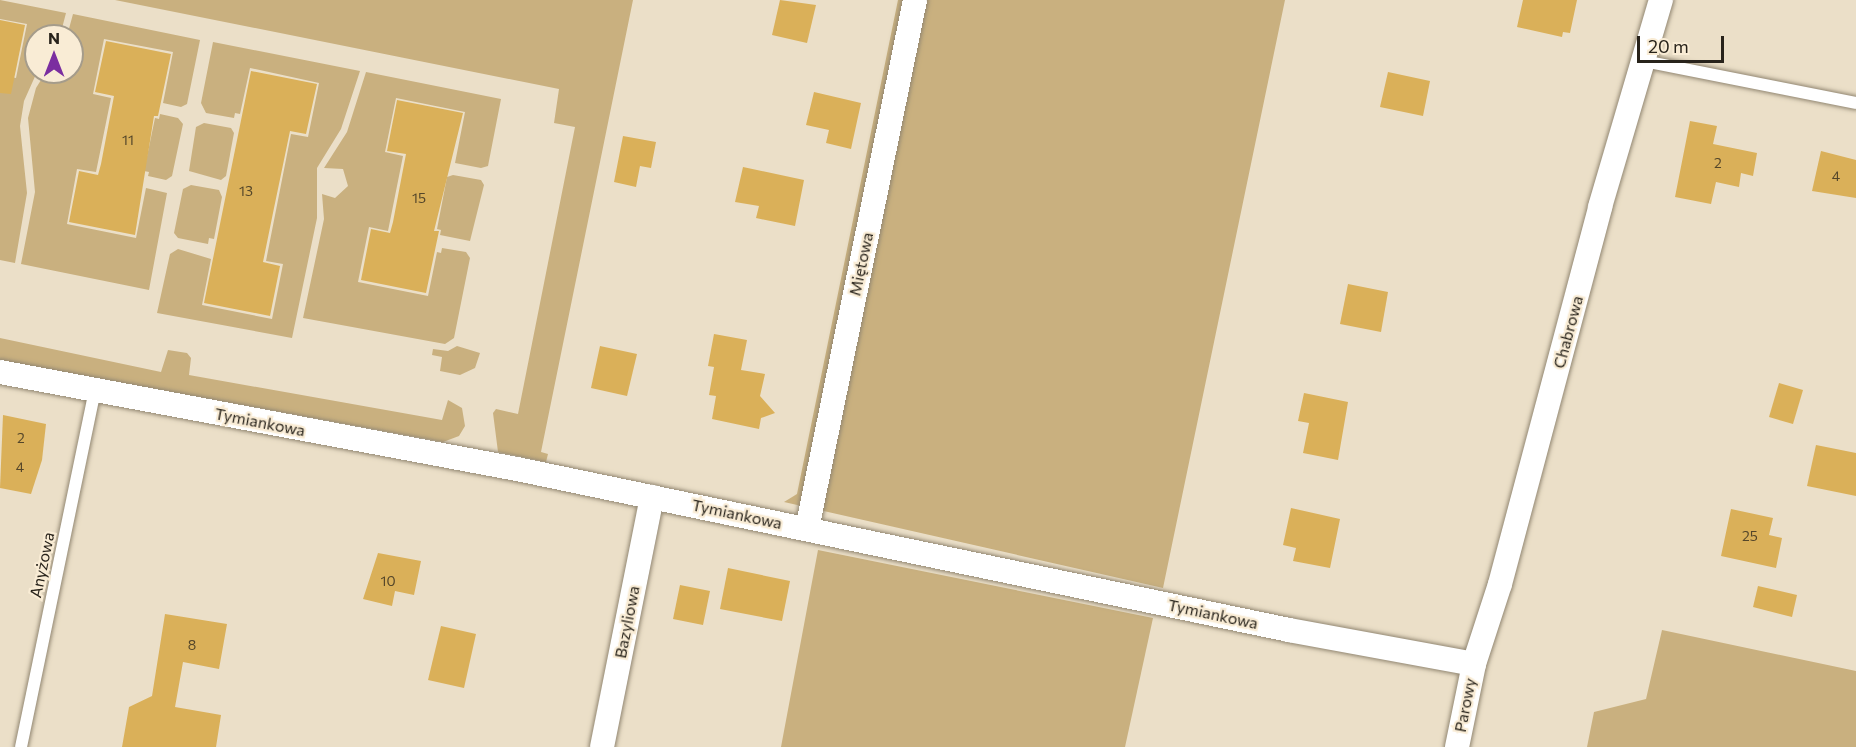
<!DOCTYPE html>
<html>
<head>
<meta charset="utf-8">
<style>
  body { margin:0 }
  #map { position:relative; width:1856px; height:747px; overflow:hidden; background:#ebdfc8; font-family:Commissioner,sans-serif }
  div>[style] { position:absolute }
  .green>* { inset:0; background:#c9b07f }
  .building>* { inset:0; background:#dab059 }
  .roads { filter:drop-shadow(0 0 2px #928772) drop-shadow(0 0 2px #928772) }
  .service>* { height:12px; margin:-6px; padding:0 6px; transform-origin:6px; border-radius:6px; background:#fff }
  .minor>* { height:24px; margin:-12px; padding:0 12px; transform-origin:12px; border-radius:12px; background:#fff }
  span { translate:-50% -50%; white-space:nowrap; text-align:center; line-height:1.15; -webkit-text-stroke:4.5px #f9ecd5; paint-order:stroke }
  .number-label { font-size:14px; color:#54462a }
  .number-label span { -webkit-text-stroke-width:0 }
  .street-label { font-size:16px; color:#28231b }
  .north { position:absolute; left:24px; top:24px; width:60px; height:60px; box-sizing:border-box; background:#f9ecd5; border:2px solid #a59c8b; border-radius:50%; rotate:0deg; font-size:16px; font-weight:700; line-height:24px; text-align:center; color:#28231b }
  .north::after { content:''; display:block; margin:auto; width:21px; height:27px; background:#7b2ea0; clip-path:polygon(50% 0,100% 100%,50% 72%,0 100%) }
  .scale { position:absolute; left:1637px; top:36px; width:87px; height:27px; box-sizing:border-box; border:3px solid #28231b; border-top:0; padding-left:8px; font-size:18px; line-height:21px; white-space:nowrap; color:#28231b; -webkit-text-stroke:4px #f9ecd5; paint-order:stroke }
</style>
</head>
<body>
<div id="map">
  <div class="green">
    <i style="clip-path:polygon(0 0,66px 13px,60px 36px,36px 36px,37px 72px,24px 101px,20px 126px,27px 193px,15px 263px,0 260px,0 75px,16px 78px,27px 24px,0 19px)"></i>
    <i style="clip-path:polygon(115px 0,633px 0,541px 452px,548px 454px,546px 462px,498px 452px,493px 413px,496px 409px,518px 414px,575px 127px,554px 123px,559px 89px)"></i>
    <i style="clip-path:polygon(898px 0,1285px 0,1163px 588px,784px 502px,797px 494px)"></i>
    <i style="clip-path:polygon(73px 14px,200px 40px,187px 104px,181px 107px,163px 103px,173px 52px,104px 39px,93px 94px,111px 98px,96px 172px,77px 169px,67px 224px,136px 238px,146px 188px,167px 193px,149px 290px,21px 264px,35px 192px,28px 118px,36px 88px,46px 72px,72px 72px,72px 36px,67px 36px)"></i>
    <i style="clip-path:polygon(213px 42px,360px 71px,341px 129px,317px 168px,317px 218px,292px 338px,157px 313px,170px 254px,178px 249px,211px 259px,202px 305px,272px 319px,283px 264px,266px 261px,291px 134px,308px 137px,319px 83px,250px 68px,240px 114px,235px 113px,234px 118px,206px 113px,201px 103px)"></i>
    <i style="clip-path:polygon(366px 72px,501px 99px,488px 166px,481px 168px,455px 163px,465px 112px,396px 98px,385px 152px,403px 156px,388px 231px,369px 227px,358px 282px,428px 296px,437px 252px,441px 253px,442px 248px,466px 252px,470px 258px,454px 338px,445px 344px,303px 318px,324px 219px,322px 194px,335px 198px,348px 186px,343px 169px,324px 168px,347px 132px)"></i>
    <i style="clip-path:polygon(160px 114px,178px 118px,183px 124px,172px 176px,166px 180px,148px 176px,149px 172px,144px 171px,155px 118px,159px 119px)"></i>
    <i style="clip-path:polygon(204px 123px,231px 128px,234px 133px,226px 176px,221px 180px,189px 171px,196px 127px)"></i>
    <i style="clip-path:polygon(453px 175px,481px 180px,484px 185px,470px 241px,440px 235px,441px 230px,437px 229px,447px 177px)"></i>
    <i style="clip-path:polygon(191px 185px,219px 190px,222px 197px,214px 239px,209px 238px,208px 244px,178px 238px,174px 233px,183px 189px)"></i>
    <i style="clip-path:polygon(0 338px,161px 372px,168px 350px,187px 353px,191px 358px,189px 375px,442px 420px,448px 400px,462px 408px,465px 426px,459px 436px,443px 442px,0 360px)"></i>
    <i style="clip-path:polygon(457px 346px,480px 353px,475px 368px,460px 375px,440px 371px,442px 357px,432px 355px,433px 349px,448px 351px)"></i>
    <i style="clip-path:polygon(818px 550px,1153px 618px,1125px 747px,781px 747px)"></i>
    <i style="clip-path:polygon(1662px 630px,1856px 671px,1856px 747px,1587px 747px,1594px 712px,1646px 699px)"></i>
  </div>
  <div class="building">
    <i style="clip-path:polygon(780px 0,816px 5px,807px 43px,772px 35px)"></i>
    <i style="clip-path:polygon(1523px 0,1577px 0,1570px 33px,1563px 32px,1562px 37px,1517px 27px)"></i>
    <i style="clip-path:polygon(0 20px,25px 25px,11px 94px,0 93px)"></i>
    <i style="clip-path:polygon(106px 41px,171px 54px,158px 116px,154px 116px,135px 235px,69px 222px,79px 171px,98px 175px,101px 164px,114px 96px,95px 92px)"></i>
    <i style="clip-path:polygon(251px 71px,317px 84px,306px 134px,290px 131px,274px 208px,263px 262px,280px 266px,270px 316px,204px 303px)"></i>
    <i style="clip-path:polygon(1388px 72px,1430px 81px,1423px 116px,1380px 107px)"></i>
    <i style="clip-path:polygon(814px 92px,861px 103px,851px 149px,826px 143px,829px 130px,806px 125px)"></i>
    <i style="clip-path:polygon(397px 100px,463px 113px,434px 231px,439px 231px,426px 293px,361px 280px,371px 229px,390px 233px,393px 222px,406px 154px,387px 151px)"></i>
    <i style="clip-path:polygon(1690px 121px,1717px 126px,1713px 144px,1757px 153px,1753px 176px,1741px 173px,1739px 187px,1716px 182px,1711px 204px,1675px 197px)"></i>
    <i style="clip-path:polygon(623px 136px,656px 142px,651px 168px,640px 166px,636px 187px,614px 182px)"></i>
    <i style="clip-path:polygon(1821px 151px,1856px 160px,1856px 198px,1812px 191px)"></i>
    <i style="clip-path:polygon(743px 167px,804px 180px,795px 226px,756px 218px,759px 206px,735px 202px)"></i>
    <i style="clip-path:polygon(1348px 284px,1388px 292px,1381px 332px,1340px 324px)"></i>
    <i style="clip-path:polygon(714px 334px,747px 340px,741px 370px,765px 374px,760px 396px,775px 413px,761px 418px,759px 429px,712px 419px,716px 396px,709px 395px,714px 367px,708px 366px)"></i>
    <i style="clip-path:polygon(600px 346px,637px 354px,627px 396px,591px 388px)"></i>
    <i style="clip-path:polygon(1779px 383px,1803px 390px,1793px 424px,1769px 417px)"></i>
    <i style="clip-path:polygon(1304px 393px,1348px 402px,1338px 460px,1303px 453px,1309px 423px,1298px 421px)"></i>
    <i style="clip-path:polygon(3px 415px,46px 424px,42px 460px,31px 494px,0 488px)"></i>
    <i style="clip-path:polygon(1816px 445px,1856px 453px,1856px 496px,1807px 486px)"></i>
    <i style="clip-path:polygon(1291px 508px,1340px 519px,1330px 568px,1293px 561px,1296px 548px,1283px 545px)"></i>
    <i style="clip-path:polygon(1731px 509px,1773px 518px,1769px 535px,1782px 538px,1776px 568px,1721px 556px)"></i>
    <i style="clip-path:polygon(378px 553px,421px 561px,414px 595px,395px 591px,392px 606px,363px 599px)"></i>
    <i style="clip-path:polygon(728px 568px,790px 581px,782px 621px,720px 609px)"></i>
    <i style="clip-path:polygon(680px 585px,710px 591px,703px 625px,673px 619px)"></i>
    <i style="clip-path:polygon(1758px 586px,1797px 595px,1792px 617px,1753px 607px)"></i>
    <i style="clip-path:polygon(165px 614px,227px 624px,219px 669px,183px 662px,175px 707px,221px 715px,216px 747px,122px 747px,129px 707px,152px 696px)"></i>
    <i style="clip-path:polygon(441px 626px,476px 634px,464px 688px,428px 680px)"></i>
  </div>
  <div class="roads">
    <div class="service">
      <i style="left:1644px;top:61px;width:216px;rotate:11.2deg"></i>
      <i style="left:21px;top:747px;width:364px;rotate:-78.3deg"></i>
    </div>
    <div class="minor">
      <i style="left:0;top:372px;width:526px;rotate:10.63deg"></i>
      <i style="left:517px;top:469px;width:789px;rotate:11.78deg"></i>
      <i style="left:1289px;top:630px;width:188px;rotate:10.4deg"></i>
      <i style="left:807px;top:529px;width:540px;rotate:-78.46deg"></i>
      <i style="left:602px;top:747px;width:255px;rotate:-78.7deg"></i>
      <i style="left:1457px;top:747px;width:85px;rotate:-78.4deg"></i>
      <i style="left:1474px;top:664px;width:84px;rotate:-72deg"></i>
      <i style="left:1500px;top:584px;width:390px;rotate:-75.1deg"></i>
      <i style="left:1600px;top:207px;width:216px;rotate:-73.6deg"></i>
    </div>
  </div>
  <div class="number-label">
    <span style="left:128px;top:140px">11</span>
    <span style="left:1718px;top:163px">2</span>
    <span style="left:1836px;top:176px">4</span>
    <span style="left:246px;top:191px">13</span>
    <span style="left:419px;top:198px">15</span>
    <span style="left:21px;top:438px">2</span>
    <span style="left:20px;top:467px">4</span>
    <span style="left:1750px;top:536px">25</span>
    <span style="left:388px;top:581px">10</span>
    <span style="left:192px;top:645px">8</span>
  </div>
  <div class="street-label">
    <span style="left:861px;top:264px;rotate:-78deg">Miętowa</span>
    <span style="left:1568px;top:332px;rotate:-75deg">Chabrowa</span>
    <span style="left:260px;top:422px;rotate:11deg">Tymiankowa</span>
    <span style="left:737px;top:514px;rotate:12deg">Tymiankowa</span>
    <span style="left:42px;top:565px;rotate:-78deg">Anyżowa</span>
    <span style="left:1213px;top:614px;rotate:12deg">Tymiankowa</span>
    <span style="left:627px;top:622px;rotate:-79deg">Bazyliowa</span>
    <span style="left:1465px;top:705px;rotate:-79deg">Parowy</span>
  </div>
  <div class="north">N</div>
  <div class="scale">20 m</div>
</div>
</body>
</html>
